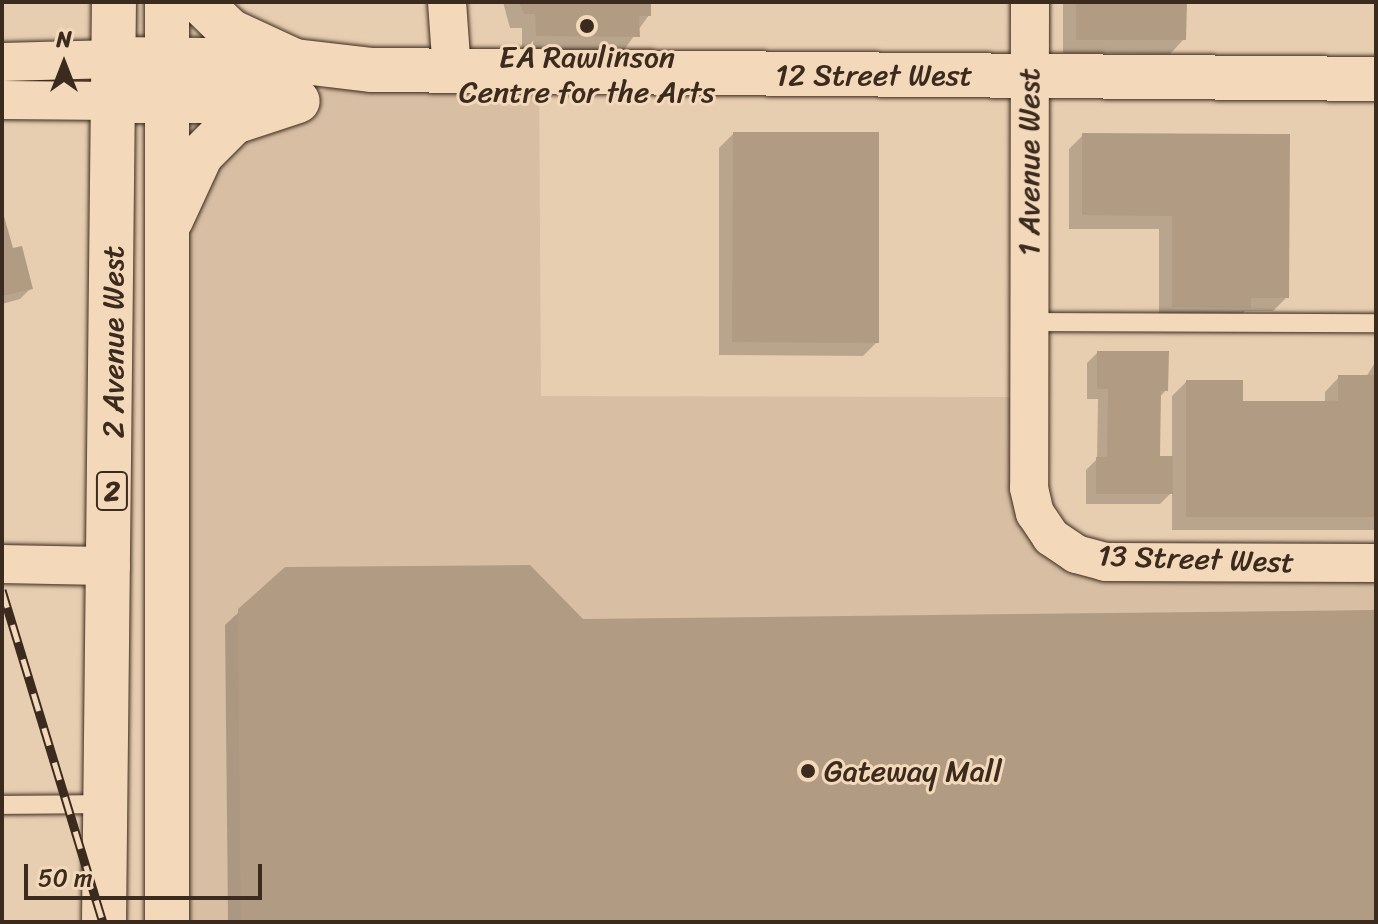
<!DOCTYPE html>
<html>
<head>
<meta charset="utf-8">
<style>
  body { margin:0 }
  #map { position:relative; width:1378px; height:924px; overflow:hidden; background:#e8ceb1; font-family:Sriracha,sans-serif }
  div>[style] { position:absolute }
  .built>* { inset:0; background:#d8bfa3 }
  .shadow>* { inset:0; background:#0003 }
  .building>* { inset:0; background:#b29b83 }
  .roads { filter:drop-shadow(0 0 2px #3b2a1e) drop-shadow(0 0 2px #3b2a1e) }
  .service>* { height:18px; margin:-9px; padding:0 9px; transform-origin:9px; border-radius:9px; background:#f3d9ba }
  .minor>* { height:38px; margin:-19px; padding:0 19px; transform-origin:19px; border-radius:19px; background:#f3d9ba }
  .tertiary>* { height:44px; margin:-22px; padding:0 22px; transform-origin:22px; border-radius:22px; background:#f3d9ba }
  .trunk>* { height:44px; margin:-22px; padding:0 22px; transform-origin:22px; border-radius:22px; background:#f3d9ba }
  .rail>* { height:9px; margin-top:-4.5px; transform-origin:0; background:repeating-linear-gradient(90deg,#f3d9ba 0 18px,#3b2a1e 0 36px); box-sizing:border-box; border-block:2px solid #3b2a1e }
  .dots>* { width:22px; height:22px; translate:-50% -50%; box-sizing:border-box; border:4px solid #f3d9ba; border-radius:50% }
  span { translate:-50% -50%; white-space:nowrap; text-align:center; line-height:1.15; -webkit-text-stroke:6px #f3d9ba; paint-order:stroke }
  .shield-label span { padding:2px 6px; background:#f3d9ba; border:2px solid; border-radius:6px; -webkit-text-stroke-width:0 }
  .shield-label { font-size:28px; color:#3b2a1e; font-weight:700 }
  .poi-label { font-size:30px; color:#3b2a1e }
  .left { translate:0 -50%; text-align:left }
  .street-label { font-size:30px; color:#3b2a1e }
  .frame { position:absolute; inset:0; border:4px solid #3b2a1e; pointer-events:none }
  .north { position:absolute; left:24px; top:24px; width:80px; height:80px; -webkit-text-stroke:6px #f3d9ba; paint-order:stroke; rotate:0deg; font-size:22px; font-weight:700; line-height:32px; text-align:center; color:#3b2a1e }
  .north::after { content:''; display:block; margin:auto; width:28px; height:36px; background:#3b2a1e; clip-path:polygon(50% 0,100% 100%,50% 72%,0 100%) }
  .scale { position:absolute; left:24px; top:864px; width:238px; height:36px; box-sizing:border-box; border:4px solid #3b2a1e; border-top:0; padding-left:10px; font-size:24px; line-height:28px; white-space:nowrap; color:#3b2a1e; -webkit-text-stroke:6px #f3d9ba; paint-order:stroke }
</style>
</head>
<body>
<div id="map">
  <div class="built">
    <i style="clip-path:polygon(372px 70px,539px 72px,541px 396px,1029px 397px,1029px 488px,1076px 554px,1376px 563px,1376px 922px,167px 922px,165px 233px,201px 155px,298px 101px)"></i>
  </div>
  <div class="shadow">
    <i style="clip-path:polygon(503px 2px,649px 2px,649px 15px,624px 50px,522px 49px,522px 28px,510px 28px)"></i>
    <i style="clip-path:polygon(1063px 2px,1185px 2px,1184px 39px,1170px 54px,1063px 53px)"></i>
    <i style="clip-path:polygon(733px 134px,877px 342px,863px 356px,719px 355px,719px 148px)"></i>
    <i style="clip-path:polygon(1083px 135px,1287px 297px,1273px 311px,1245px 311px,1235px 321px,1159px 320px,1159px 229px,1069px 229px,1069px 149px)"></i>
    <i style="clip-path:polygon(2px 212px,11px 251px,31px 288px,20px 299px,2px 304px)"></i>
    <i style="clip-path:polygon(1098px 352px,1166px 390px,1159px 398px,1158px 458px,1172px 458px,1172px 396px,1186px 382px,1241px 403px,1325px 403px,1325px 392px,1339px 377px,1366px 377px,1376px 361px,1376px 530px,1172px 530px,1172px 492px,1160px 504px,1086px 504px,1086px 470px,1097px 459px,1098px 399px,1087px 399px,1087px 363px)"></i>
    <i style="clip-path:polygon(240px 611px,582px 621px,1376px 612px,1376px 922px,228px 922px,225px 625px)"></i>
  </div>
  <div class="building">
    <i style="clip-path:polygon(519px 2px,651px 2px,651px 16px,639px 16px,640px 37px,536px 36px,535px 14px,524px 14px)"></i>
    <i style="clip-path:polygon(1076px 2px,1187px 2px,1186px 40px,1076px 40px)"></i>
    <i style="clip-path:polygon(733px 132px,879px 132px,879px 343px,732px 342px)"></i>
    <i style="clip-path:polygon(1082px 133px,1290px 134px,1289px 298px,1251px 298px,1251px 308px,1172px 307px,1172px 216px,1082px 215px)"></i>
    <i style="clip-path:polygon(2px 209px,13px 248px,22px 246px,33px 289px,2px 296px)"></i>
    <i style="clip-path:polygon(1097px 351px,1169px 351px,1168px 391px,1161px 391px,1160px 456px,1173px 456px,1173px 494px,1096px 494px,1096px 457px,1107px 457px,1108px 389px,1097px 389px)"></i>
    <i style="clip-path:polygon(1338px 375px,1376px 375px,1376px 517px,1186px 517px,1186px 380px,1243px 380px,1243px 401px,1338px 401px)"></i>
    <i style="clip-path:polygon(530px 565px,583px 619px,1376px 610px,1376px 922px,241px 922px,238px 609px,285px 567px)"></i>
  </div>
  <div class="roads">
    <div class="service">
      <i style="left:1029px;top:322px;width:347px;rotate:0.2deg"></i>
      <i style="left:2px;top:805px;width:105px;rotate:-0.5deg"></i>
    </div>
    <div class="minor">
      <i style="left:447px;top:2px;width:69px;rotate:85.9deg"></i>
      <i style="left:1030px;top:2px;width:486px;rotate:90.1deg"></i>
      <i style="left:1029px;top:488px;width:26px;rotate:77deg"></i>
      <i style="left:1035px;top:513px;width:29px;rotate:56deg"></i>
      <i style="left:1051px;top:537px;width:30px;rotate:34deg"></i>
      <i style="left:1076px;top:554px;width:30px;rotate:15deg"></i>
      <i style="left:1105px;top:562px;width:271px;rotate:0.2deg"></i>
      <i style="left:2px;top:62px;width:113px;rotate:-1.5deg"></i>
      <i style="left:2px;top:100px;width:113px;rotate:0.5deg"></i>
      <i style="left:2px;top:564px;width:109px;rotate:1.1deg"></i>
    </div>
    <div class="tertiary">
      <i style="left:115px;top:59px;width:180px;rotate:0.6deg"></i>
      <i style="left:295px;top:61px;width:78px;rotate:6.7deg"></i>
      <i style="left:372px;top:70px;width:1004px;rotate:0.51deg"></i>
      <i style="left:115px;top:101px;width:173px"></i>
    </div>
    <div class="trunk">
      <i style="left:200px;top:2px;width:42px;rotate:44deg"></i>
      <i style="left:230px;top:31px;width:72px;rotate:24.8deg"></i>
      <i style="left:171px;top:220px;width:72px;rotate:-65.2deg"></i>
      <i style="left:201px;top:155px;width:47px;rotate:-45deg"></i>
      <i style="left:234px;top:122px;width:67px;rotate:-18.2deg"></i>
      <i style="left:104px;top:922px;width:920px;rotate:-89.38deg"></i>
      <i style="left:167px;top:922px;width:920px;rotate:-90deg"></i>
    </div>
  </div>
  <div class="rail">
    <i style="left:2px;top:590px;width:347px;rotate:73.1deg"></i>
  </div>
  <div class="dots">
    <i style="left:587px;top:26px;background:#3b2a1e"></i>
    <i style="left:808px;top:771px;background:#3b2a1e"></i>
  </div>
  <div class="shield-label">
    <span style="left:112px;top:491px">2</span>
  </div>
  <div class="poi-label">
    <span style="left:587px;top:74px">EA Rawlinson<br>Centre for the Arts</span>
    <span class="left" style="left:824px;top:771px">Gateway Mall</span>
  </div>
  <div class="street-label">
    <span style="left:874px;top:75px">12 Street West</span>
    <span style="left:1029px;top:162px;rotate:-90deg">1 Avenue West</span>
    <span style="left:113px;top:342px;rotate:-90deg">2 Avenue West</span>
    <span style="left:1196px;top:559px;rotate:2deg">13 Street West</span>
  </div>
  <div class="frame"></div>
  <div class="north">N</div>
  <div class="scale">50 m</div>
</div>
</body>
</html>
